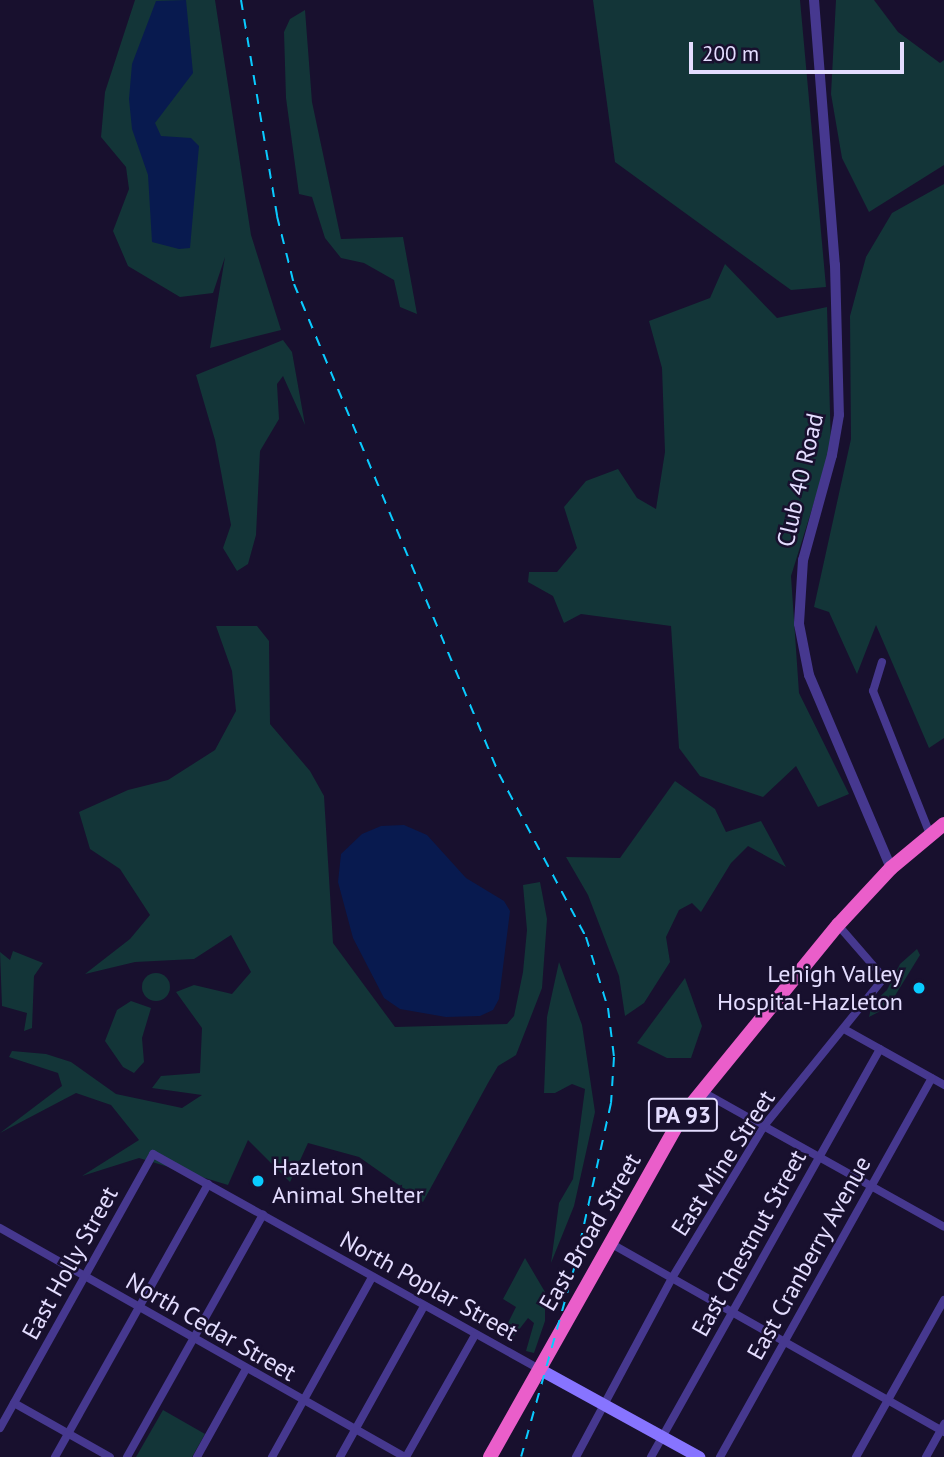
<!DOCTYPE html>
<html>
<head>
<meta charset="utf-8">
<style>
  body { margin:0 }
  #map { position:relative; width:944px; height:1457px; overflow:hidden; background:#18102e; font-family:"PT Sans",sans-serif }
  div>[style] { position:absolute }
  .green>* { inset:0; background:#133538 }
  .round { border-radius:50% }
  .water>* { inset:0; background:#081a4f }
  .minor>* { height:8px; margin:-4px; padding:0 4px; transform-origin:4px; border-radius:4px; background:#46388f }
  .tertiary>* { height:10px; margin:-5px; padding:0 5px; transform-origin:5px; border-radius:5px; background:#46388f }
  .secondary>* { height:12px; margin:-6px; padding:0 6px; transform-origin:6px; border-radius:6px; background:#8774ff }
  .trunk>* { height:14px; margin:-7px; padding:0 7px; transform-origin:7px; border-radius:7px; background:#ea5eca }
  .rail>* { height:2px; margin-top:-1px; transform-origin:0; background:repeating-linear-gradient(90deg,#09cbff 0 10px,transparent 0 19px) }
  .dots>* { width:19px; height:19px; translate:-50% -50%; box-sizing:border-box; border:4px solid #18102e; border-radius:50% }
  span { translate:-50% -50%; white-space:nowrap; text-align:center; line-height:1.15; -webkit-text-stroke:5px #18102e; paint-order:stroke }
  .shield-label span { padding:2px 5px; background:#18102e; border:2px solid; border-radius:5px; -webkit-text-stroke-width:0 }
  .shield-label { font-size:23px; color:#e4ddff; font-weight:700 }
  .street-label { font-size:24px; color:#e4ddff }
  .poi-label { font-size:24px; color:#e4ddff }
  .right { translate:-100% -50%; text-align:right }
  .left { translate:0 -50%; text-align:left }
  .scale { position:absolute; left:689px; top:42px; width:215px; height:32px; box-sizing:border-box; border:4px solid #e4ddff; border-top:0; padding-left:9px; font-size:21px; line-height:24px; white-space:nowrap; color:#e4ddff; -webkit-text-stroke:5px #18102e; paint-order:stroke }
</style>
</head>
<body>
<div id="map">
  <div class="green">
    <i style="clip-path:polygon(135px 0,215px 0,251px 235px,281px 330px,210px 348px,225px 257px,213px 293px,180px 297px,128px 266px,113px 231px,129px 189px,126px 167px,101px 137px,105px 92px)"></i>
    <i style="clip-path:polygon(593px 0,800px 0,826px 287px,791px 290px,615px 162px)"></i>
    <i style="clip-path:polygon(836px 0,874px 0,898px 32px,940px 63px,944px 60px,944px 165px,869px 212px,842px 158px,831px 94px)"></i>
    <i style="clip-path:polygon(305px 10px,312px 102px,341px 239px,403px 237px,417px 314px,400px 307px,394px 280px,364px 263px,341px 258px,325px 238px,312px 197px,299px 194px,286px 98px,284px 32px,290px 19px)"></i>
    <i style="clip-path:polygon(944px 184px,944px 738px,929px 748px,876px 625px,857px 674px,829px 612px,814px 607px,851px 439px,850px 316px,866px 257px,892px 213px)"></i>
    <i style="clip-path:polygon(725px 264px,777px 318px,827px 307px,831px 448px,791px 576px,799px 693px,849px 794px,818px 807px,796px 766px,763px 797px,700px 776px,679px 748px,671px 626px,581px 614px,564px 623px,553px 596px,528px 582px,529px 572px,557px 572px,577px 548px,564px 507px,586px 481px,618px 469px,637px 498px,656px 509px,665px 452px,662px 368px,649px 321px,710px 298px)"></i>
    <i style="clip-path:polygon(283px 340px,292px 352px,305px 425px,283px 376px,277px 384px,279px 419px,260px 451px,256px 535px,248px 564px,237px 571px,223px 548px,231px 525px,215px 440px,196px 375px)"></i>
    <i style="clip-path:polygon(216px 626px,257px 626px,269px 641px,270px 724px,310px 771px,324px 796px,333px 943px,395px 1027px,507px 1024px,514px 1016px,523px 972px,527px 930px,523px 885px,540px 882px,547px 919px,542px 988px,516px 1055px,498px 1066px,488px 1083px,423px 1202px,359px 1157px,308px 1143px,290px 1182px,248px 1140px,228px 1185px,139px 1158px,82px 1176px,139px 1140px,111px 1105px,76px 1093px,0 1133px,62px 1086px,58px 1073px,9px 1057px,12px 1051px,46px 1054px,71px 1062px,116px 1094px,182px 1108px,202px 1095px,152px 1088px,161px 1076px,200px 1073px,202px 1028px,176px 992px,194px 985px,232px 994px,251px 972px,231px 935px,194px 959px,135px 962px,85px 974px,130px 939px,150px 915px,120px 869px,90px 849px,79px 812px,128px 790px,168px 780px,215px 750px,236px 711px,232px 671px)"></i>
    <i style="clip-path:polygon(675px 781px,715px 809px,726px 832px,761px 821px,786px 867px,748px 846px,731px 863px,701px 912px,692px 903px,679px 910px,666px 937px,670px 962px,644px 1003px,625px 1016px,619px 976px,588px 895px,566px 857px,620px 858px)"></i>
    <i style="clip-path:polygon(917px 949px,920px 955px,888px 1007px,869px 1017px,872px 1004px,887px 990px,900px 964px)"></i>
    <i style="clip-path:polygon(13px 951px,43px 963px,34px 976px,32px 1028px,24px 1031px,27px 1013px,2px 1006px,0 952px,10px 960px)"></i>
    <i style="clip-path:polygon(559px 962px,582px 1025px,595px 1112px,574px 1206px,551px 1263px,559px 1203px,573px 1179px,585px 1089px,572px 1084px,555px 1093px,544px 1093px,547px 1017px)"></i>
    <i class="round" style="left:142px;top:973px;width:28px;height:28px"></i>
    <i style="clip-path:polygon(685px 978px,702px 1026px,691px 1058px,667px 1058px,637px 1043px)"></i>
    <i style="clip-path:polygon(131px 1001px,151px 1008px,142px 1038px,144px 1062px,134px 1073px,123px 1067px,105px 1041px,117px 1010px)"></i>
    <i style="clip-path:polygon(525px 1258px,545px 1292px,545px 1321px,534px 1353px,526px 1351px,534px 1323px,528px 1318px,514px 1336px,502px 1335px,516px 1307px,503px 1299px)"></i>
    <i style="clip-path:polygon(163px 1410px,205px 1434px,192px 1457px,136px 1457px)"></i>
  </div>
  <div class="water">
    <i style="clip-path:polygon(186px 0,193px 73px,155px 123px,161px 136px,191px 138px,199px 146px,190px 248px,179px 249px,152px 242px,148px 175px,132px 129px,129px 99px,132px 64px,156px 1px)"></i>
    <i style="clip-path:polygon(404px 825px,427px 835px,466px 878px,504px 901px,510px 911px,499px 999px,493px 1010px,480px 1016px,446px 1017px,400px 1009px,384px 998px,353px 938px,338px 882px,341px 854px,362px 834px,381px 826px)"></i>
  </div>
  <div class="minor">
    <i style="left:882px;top:662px;width:30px;rotate:107deg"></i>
    <i style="left:873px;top:691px;width:154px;rotate:68.3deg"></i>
    <i style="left:844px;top:1029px;width:115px;rotate:29.2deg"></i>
    <i style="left:701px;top:1091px;width:278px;rotate:29.2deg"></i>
    <i style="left:0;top:1228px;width:464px;rotate:29.5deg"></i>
    <i style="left:610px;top:1243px;width:384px;rotate:29.5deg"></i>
    <i style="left:14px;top:1403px;width:110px;rotate:29.4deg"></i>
    <i style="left:0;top:1428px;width:314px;rotate:-60.8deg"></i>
    <i style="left:153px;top:1154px;width:442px;rotate:29.1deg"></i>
    <i style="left:55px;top:1457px;width:313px;rotate:-60.7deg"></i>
    <i style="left:127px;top:1457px;width:278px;rotate:-60.7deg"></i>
    <i style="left:197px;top:1457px;width:101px;rotate:-60.9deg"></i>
    <i style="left:272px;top:1457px;width:206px;rotate:-60.9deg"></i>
    <i style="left:340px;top:1457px;width:173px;rotate:-60.9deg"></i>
    <i style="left:406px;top:1457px;width:140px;rotate:-60.5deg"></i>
    <i style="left:576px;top:1457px;width:203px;rotate:-61.8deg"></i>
    <i style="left:672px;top:1278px;width:178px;rotate:-58.8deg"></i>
    <i style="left:764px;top:1126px;width:191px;rotate:-51deg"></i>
    <i style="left:884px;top:978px;width:70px;rotate:-131deg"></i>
    <i style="left:651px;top:1457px;width:468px;rotate:-60.7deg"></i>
    <i style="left:720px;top:1457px;width:434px;rotate:-60.8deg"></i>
    <i style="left:856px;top:1457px;width:180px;rotate:-60.7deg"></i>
    <i style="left:926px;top:1457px;width:38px;rotate:-61deg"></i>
  </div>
  <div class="tertiary">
    <i style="left:814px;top:0;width:266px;rotate:85.5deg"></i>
    <i style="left:835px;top:265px;width:150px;rotate:88.5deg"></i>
    <i style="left:839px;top:415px;width:41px;rotate:99.9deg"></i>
    <i style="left:832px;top:455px;width:109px;rotate:105.4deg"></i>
    <i style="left:803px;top:560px;width:64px;rotate:93.6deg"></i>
    <i style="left:799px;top:624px;width:52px;rotate:78.9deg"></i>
    <i style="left:809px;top:675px;width:210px;rotate:67deg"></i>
  </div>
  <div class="secondary">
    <i style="left:539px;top:1369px;width:183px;rotate:28.8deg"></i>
  </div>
  <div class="trunk">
    <i style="left:490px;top:1457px;width:391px;rotate:-60.6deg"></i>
    <i style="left:682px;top:1116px;width:247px;rotate:-50.8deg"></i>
    <i style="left:838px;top:925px;width:78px;rotate:-47.1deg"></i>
    <i style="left:891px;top:868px;width:69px;rotate:-39.7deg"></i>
  </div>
  <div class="rail">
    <i style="left:241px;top:0;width:219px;rotate:80.5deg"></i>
    <i style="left:277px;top:216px;width:70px;rotate:76deg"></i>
    <i style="left:294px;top:284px;width:531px;rotate:67.3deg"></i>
    <i style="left:499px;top:774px;width:185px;rotate:61.9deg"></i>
    <i style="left:586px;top:937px;width:74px;rotate:72.8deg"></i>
    <i style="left:608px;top:1008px;width:49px;rotate:83deg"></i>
    <i style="left:614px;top:1057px;width:46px;rotate:93.7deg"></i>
    <i style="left:611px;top:1103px;width:166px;rotate:102.5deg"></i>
    <i style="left:575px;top:1265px;width:199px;rotate:105.7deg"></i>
  </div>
  <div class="dots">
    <i style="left:919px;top:988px;background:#09cbff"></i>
    <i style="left:258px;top:1181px;background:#09cbff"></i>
  </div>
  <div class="shield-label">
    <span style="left:683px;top:1115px">PA 93</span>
  </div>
  <div class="street-label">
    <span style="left:800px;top:480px;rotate:-77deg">Club 40 Road</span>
    <span style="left:723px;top:1163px;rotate:-57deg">East Mine Street</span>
    <span style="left:590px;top:1232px;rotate:-60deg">East Broad Street</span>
    <span style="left:749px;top:1243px;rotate:-61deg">East Chestnut Street</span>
    <span style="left:809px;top:1258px;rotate:-61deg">East Cranberry Avenue</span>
    <span style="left:70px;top:1263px;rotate:-61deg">East Holly Street</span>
    <span style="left:429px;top:1286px;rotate:29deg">North Poplar Street</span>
    <span style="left:211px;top:1327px;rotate:30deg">North Cedar Street</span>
  </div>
  <div class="poi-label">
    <span class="right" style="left:903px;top:988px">Lehigh Valley<br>Hospital-Hazleton</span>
    <span class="left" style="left:272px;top:1181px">Hazleton<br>Animal Shelter</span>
  </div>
  <div class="scale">200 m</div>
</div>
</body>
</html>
